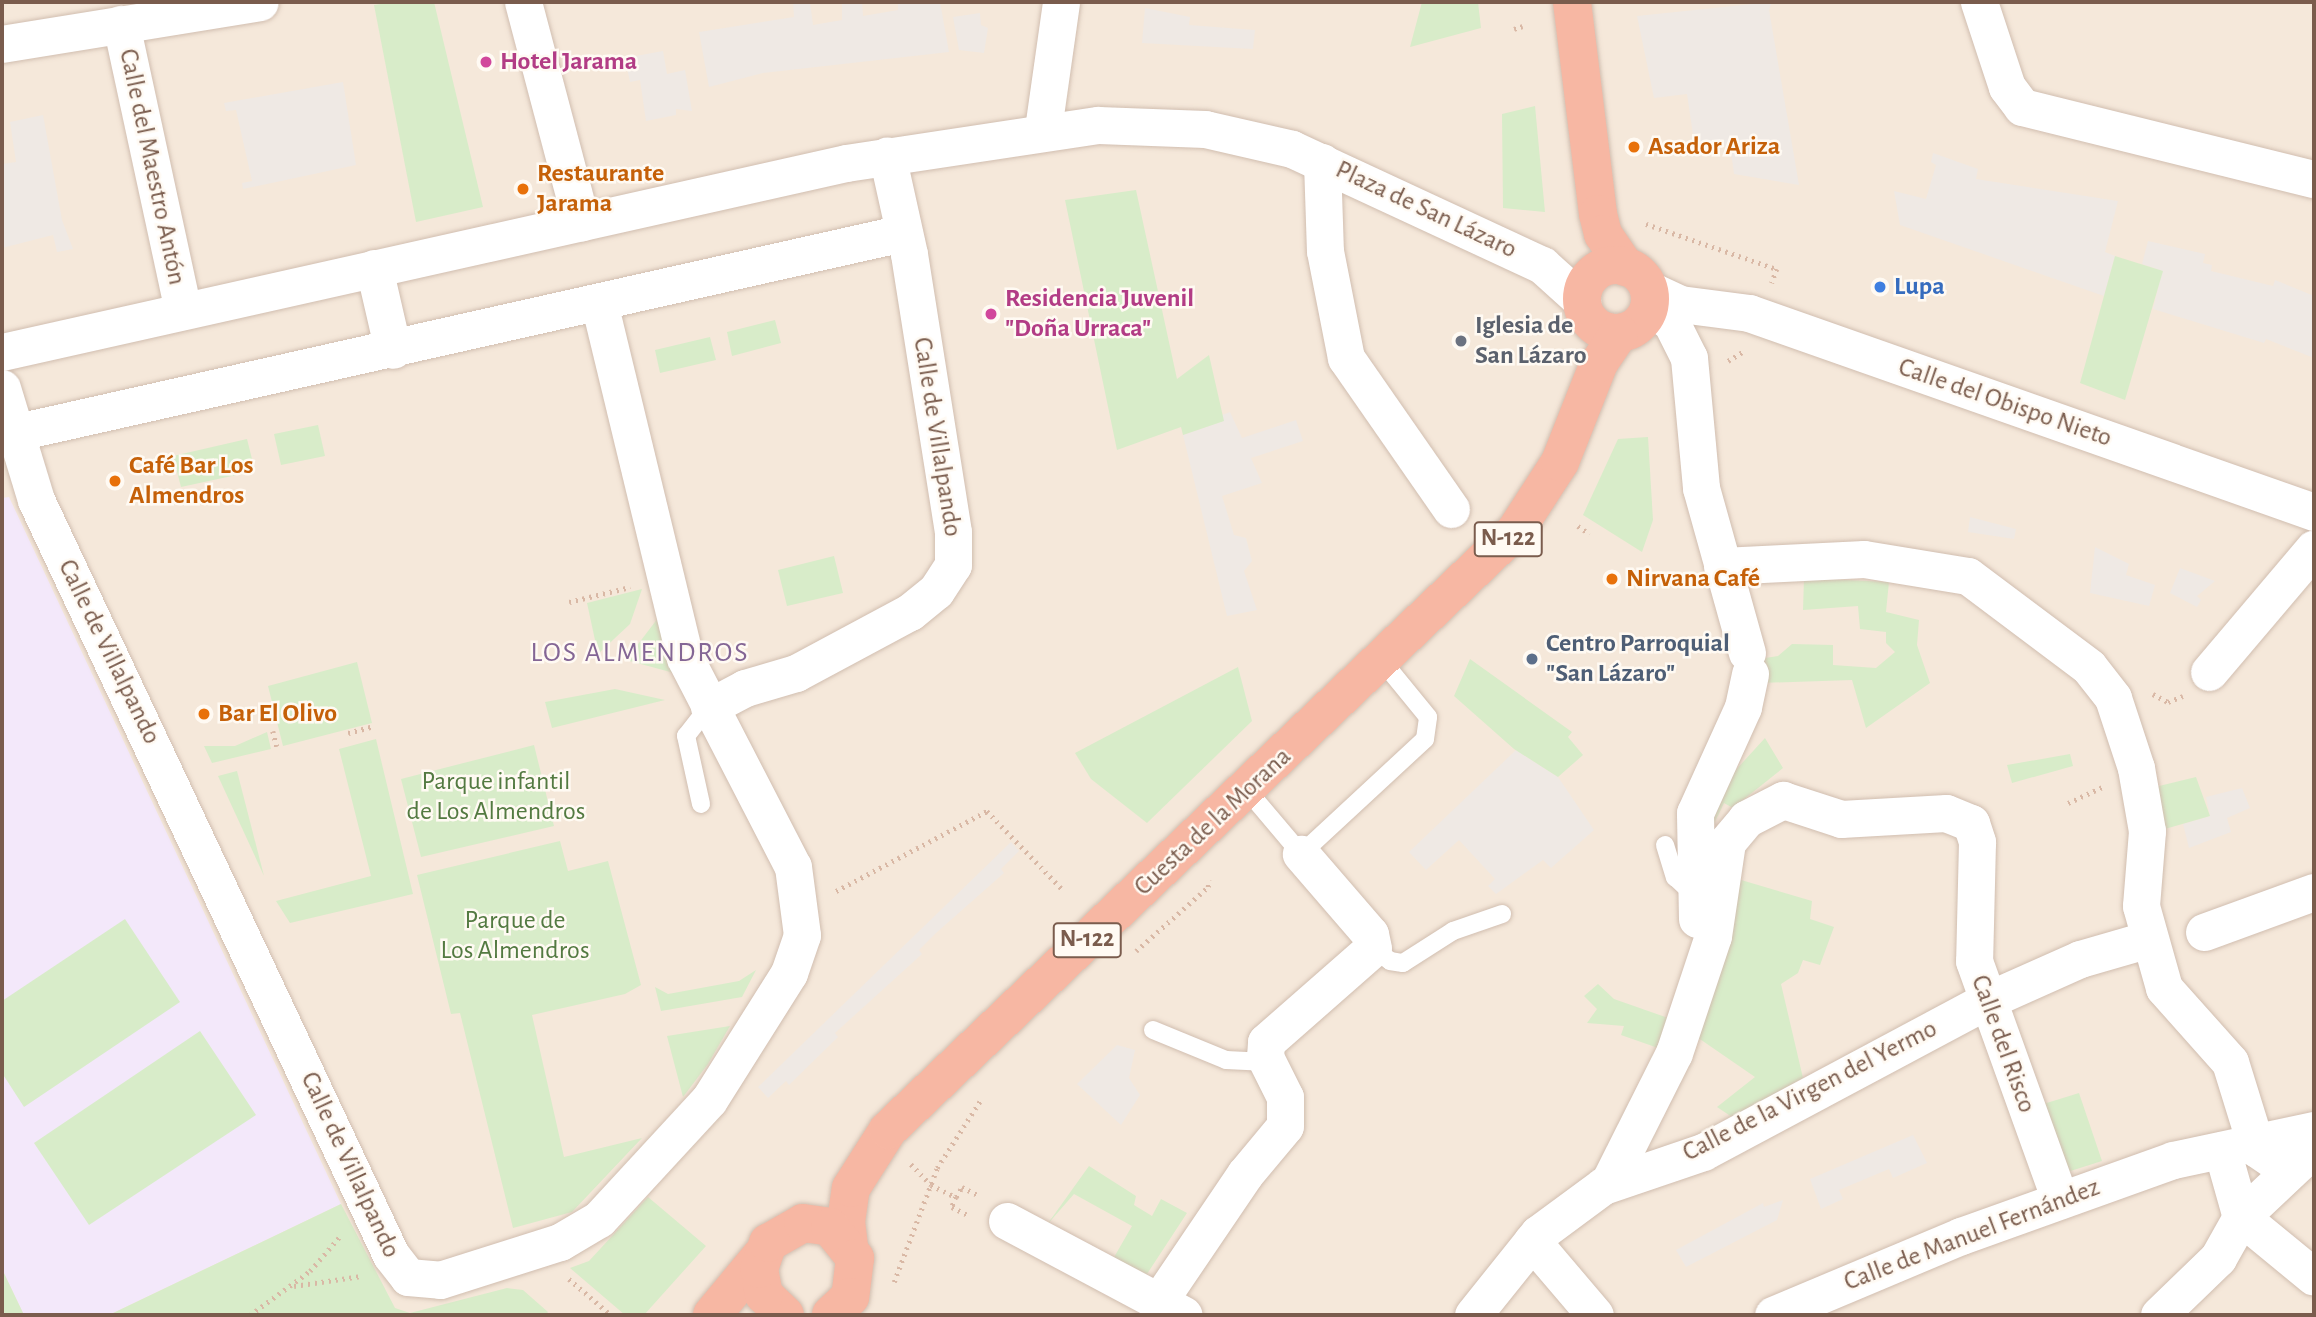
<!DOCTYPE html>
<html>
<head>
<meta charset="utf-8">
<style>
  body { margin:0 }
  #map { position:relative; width:2316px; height:1317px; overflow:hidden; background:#fdf6ec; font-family:"Alegreya Sans",sans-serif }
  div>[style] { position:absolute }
  .residential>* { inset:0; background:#f5e8da }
  .industrial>* { inset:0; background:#efe9e4 }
  .education>* { inset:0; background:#f3e8fa }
  .green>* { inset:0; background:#d8ecc9 }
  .path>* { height:4.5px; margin-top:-2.25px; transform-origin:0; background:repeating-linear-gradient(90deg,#d9b8a5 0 2px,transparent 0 7px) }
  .roads { filter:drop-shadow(0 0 2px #d1beb0) drop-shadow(0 0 2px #d1beb0) }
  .lane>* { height:18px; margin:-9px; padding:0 9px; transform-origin:9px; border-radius:9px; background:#fff }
  .street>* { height:37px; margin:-18.5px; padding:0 18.5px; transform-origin:18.5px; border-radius:18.5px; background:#fff }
  .highway>* { height:38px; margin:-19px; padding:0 19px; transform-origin:19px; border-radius:19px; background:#f7b7a3 }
  .highway>.ring { margin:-19px; padding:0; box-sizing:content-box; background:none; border:38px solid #f7b7a3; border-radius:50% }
  .dots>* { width:19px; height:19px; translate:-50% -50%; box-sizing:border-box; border:4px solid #fffaf3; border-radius:50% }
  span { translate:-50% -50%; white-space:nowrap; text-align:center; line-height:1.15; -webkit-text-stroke:5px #fffaf3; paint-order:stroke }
  .shield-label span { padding:2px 5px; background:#fffaf3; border:2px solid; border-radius:5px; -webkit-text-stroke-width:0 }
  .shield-label { font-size:24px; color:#7a5c4d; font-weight:700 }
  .hotel-label { font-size:26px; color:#b23c85; font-weight:700 }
  .left { translate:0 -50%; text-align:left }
  .food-label { font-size:26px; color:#c56008; font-weight:700 }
  .street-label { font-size:26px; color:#7a5c4d }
  .shop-label { font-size:26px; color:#366cbe; font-weight:700 }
  .worship-label { font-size:26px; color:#5b616d; font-weight:700 }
  .service-label { font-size:26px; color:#4e5e75; font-weight:700 }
  .park-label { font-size:26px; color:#537a41 }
  .neighbourhood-label { font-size:28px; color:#846695; letter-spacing:2px }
  .frame { position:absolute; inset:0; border:4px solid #7a5c4d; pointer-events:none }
</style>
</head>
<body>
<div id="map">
  <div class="residential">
    <i style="clip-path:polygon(2px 2px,2314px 2px,2314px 1315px,2px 1315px)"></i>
  </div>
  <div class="industrial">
    <i style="clip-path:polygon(793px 2px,810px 2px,813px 25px,842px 20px,842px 2px,862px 2px,863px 16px,898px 10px,898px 2px,940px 2px,949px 52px,763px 73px,709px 87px,699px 32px,794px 17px)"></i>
    <i style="clip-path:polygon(1772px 2px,1769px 10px,1799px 185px,1734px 174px,1730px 145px,1696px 155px,1687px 94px,1654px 98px,1637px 16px)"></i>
    <i style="clip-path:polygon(1145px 8px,1190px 17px,1189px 25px,1255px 30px,1253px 49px,1142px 43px)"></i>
    <i style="clip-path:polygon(980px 13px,981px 25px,988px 28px,984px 53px,959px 50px,953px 17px)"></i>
    <i style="clip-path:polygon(663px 51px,667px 74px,685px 70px,692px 111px,676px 109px,676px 115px,646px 121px,640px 80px,630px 82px,625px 58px)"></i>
    <i style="clip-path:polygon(343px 82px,356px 165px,243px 189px,242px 183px,252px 181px,236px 110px,226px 111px,224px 103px)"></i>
    <i style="clip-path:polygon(43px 115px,62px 220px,73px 249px,57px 252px,53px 235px,2px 248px,2px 164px,16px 162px,10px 122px)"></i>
    <i style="clip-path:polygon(1933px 153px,1978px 169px,1976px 179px,2118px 201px,2105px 252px,2115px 256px,2104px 296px,1900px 225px,1894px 191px,1926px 199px,1936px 165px,1931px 162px)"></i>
    <i style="clip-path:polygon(2148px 241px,2205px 254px,2203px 263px,2212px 265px,2211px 271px,2273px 286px,2275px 280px,2314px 296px,2314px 358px,2266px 339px,2264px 343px,2153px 309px,2162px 271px,2142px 264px)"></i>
    <i style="clip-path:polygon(1230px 412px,1242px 438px,1296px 420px,1303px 441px,1251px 458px,1262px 483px,1222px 496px,1234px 535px,1246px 538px,1252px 561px,1244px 571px,1257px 610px,1227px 616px,1183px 435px,1223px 421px,1222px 415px)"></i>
    <i style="clip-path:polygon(1970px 517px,2016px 529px,2014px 539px,1968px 532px)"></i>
    <i style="clip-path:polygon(2095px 547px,2129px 564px,2126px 575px,2155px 585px,2149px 606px,2090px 593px)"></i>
    <i style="clip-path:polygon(2180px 568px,2215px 581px,2197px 596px,2201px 600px,2197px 607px,2170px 593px)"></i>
    <i style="clip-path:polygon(1516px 750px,1558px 777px,1594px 830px,1551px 868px,1543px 860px,1496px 894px,1488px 886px,1495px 879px,1459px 840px,1426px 870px,1409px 852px)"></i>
    <i style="clip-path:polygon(2242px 788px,2250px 808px,2227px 818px,2231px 832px,2189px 848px,2183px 824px,2210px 816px,2206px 797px)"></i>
    <i style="clip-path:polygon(1011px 842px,1019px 851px,1001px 869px,1004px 873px,936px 933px,919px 950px,922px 954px,835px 1033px,838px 1037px,789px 1085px,786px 1081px,768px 1098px,758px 1087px)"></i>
    <i style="clip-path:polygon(1117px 1045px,1135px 1050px,1129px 1078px,1140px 1095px,1121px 1125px,1077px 1084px)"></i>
    <i style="clip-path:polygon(1913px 1135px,1927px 1163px,1893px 1178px,1889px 1169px,1839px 1190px,1843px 1199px,1821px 1209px,1810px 1179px)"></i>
    <i style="clip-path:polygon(1783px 1200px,1777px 1220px,1686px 1267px,1676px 1250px,1763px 1203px,1764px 1207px)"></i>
  </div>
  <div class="education">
    <i style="clip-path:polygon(9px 497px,341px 1204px,109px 1315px,24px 1315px,2px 1269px,2px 498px)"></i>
  </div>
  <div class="green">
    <i style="clip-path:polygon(393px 2px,434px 2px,483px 207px,416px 222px,374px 5px)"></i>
    <i style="clip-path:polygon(1422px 2px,1478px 2px,1481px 28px,1410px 47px)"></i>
    <i style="clip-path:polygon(1535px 106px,1545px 212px,1503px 208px,1502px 114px)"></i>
    <i style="clip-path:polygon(1136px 190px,1177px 379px,1209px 355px,1224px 421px,1183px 435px,1181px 427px,1117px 450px,1065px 200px)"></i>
    <i style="clip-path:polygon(2115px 256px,2163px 271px,2125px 400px,2080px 383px)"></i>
    <i style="clip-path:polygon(775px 320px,781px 343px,732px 356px,727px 332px)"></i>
    <i style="clip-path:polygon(710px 337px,716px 360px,660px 373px,655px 350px)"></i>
    <i style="clip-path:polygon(318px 425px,325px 456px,281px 465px,274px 434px)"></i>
    <i style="clip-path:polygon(1648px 437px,1653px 520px,1642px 552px,1583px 515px,1618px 439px)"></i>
    <i style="clip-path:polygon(247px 439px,255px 471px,181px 487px,173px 456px)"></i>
    <i style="clip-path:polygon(834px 556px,843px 593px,787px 606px,778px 570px)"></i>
    <i style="clip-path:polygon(1804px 578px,1889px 582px,1886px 612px,1919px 620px,1917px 645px,1930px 683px,1866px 728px,1852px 680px,1761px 683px,1759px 659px,1778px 656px,1792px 644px,1833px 645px,1833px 665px,1876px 668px,1895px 652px,1886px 643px,1886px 632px,1860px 629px,1858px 606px,1803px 610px)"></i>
    <i style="clip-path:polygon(642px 589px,630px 624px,598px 654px,587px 603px)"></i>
    <i style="clip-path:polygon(658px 618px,674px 673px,626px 660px)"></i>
    <i style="clip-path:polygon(1470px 659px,1572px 732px,1568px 737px,1583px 755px,1558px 777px,1514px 749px,1454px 696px)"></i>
    <i style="clip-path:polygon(357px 662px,372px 723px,283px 746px,268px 686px)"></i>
    <i style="clip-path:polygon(1238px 667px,1252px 721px,1147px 823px,1091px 779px,1075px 753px)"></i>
    <i style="clip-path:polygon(615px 689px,665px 700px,552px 728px,545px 702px)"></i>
    <i style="clip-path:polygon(267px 732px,271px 749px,212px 763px,204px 746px,235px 746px)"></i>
    <i style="clip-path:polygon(1765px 738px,1783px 768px,1733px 808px,1724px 803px,1712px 828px,1713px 812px,1733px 773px)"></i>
    <i style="clip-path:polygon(376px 739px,413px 894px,290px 923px,276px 901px,371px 876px,339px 749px)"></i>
    <i style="clip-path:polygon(534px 745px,554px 826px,421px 857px,401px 779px)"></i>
    <i style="clip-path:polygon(2070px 754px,2073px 766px,2012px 783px,2007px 765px)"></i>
    <i style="clip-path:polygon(237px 771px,264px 876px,218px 776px)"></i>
    <i style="clip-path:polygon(2196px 777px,2210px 816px,2158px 831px,2151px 788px)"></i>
    <i style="clip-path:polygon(560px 841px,568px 871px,608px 861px,641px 985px,625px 994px,532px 1015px,564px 1157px,642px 1138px,572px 1212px,513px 1228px,460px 1013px,451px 1014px,417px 875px)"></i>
    <i style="clip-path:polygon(1731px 877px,1812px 901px,1810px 919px,1834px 927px,1820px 965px,1803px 960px,1798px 973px,1781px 984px,1803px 1078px,1732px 1117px,1717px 1107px,1755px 1077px,1694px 1035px)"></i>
    <i style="clip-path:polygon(125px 919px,180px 1002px,24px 1107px,2px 1073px,2px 1001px)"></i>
    <i style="clip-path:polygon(756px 970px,742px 997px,661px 1011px,655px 987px,668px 994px,739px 981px)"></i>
    <i style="clip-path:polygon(1598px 984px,1614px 999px,1671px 1019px,1661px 1049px,1621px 1035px,1624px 1026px,1587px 1023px,1597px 1009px,1584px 996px)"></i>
    <i style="clip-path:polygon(730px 1026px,708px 1064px,683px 1097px,667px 1036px)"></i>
    <i style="clip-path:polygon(200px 1031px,256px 1115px,89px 1225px,34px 1143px)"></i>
    <i style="clip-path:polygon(2079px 1093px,2102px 1161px,2058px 1175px,2037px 1106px)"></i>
    <i style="clip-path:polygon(1089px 1166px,1136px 1196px,1134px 1205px,1152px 1216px,1161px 1199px,1187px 1213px,1147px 1274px,1113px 1259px,1132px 1226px,1074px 1194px,1046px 1226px)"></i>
    <i style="clip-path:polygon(648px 1197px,706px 1246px,644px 1315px,625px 1315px,570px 1268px,589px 1261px)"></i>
    <i style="clip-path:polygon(341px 1204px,395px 1308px,410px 1313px,507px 1288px,523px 1290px,548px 1312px,546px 1315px,109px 1315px)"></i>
    <i style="clip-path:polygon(2px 1269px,24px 1315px,2px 1315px)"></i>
  </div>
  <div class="path">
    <i style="left:1514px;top:29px;width:9px;rotate:-18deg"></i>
    <i style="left:1646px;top:224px;width:139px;rotate:19deg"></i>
    <i style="left:1777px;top:269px;width:15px;rotate:110deg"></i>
    <i style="left:1728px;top:361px;width:19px;rotate:-32deg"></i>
    <i style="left:1578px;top:526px;width:14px;rotate:34deg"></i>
    <i style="left:569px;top:602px;width:63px;rotate:-13.8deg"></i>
    <i style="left:2153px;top:694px;width:17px;rotate:28deg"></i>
    <i style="left:2168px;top:702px;width:16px;rotate:-22deg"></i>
    <i style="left:273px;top:731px;width:16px;rotate:76deg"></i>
    <i style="left:348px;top:733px;width:24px;rotate:-15deg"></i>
    <i style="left:2068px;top:803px;width:38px;rotate:-25deg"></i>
    <i style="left:836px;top:891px;width:171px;rotate:-27.9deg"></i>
    <i style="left:987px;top:811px;width:108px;rotate:46.1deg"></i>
    <i style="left:1136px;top:951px;width:96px;rotate:-41.6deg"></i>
    <i style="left:1208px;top:887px;width:7px;rotate:-82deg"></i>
    <i style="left:911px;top:1164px;width:29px;rotate:46deg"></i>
    <i style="left:931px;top:1185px;width:28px;rotate:26deg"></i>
    <i style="left:956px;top:1197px;width:11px;rotate:112deg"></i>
    <i style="left:952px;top:1207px;width:20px;rotate:27deg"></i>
    <i style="left:956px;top:1197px;width:12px;rotate:-59deg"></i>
    <i style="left:962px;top:1187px;width:20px;rotate:27deg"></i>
    <i style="left:569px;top:1279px;width:55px;rotate:40.6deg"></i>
    <i style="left:894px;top:1282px;width:122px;rotate:-69.3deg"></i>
    <i style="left:937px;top:1168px;width:80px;rotate:-57.3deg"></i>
    <i style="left:294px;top:1286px;width:68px;rotate:-8.5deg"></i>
    <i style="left:250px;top:1315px;width:74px;rotate:-36.3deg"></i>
    <i style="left:310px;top:1271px;width:48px;rotate:-49.3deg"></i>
  </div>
  <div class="roads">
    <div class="lane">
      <i style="left:1247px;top:790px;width:84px;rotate:49.8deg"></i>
      <i style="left:1301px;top:854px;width:169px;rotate:-42.8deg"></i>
      <i style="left:1425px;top:739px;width:22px;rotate:-82deg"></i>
      <i style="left:1428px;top:717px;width:71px;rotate:-129.3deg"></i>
      <i style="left:701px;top:804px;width:70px;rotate:-102.4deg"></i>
      <i style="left:686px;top:736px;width:37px;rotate:-52deg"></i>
      <i style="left:1665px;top:845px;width:34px;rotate:73deg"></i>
      <i style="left:1675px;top:877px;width:26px;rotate:43deg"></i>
      <i style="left:1373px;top:948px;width:21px;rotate:37deg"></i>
      <i style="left:1390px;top:961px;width:13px;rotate:9deg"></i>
      <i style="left:1403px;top:963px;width:59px;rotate:-32.6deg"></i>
      <i style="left:1453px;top:931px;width:52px;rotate:-19.1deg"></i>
      <i style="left:1153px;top:1030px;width:79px;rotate:22.3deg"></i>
      <i style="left:1226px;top:1060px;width:41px;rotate:2.8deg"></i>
    </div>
    <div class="street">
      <i style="left:523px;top:2px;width:228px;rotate:75.2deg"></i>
      <i style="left:1979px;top:2px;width:89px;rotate:71.8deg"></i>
      <i style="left:2007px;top:87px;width:25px;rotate:53deg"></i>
      <i style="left:2022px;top:107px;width:301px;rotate:13.9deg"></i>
      <i style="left:121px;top:24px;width:293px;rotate:77.8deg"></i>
      <i style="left:2px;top:44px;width:261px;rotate:-9.2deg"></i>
      <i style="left:1043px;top:129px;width:128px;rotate:-81.9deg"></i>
      <i style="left:1322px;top:162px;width:89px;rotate:88.1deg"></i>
      <i style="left:1325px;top:251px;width:109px;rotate:78.9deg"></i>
      <i style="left:1346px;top:358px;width:184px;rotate:55.2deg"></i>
      <i style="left:374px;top:268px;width:84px;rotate:77deg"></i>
      <i style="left:1648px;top:289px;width:35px;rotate:25deg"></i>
      <i style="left:1680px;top:304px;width:70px;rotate:7.4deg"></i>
      <i style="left:1749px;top:313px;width:599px;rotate:19.4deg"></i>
      <i style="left:1656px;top:312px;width:18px;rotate:34deg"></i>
      <i style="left:1671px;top:322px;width:40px;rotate:63.4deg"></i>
      <i style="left:1689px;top:358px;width:131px;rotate:84.7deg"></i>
      <i style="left:1701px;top:488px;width:171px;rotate:74.4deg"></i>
      <i style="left:2px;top:352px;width:865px;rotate:-12.62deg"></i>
      <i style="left:846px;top:163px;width:255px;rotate:-8.6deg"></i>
      <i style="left:1098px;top:125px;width:107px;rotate:2.1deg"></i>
      <i style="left:1205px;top:129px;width:89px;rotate:12.9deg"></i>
      <i style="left:1292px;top:149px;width:276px;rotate:24.9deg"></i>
      <i style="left:1542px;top:265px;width:54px;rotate:42deg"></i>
      <i style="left:2px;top:388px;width:117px;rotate:73.1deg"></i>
      <i style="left:36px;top:500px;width:834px;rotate:64.82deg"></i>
      <i style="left:391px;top:1255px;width:28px;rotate:52deg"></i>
      <i style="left:408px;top:1277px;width:32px;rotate:5deg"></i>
      <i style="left:440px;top:1280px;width:126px;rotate:-17.6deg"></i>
      <i style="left:560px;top:1242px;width:45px;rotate:-30.5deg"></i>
      <i style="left:599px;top:1219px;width:162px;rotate:-47.3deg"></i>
      <i style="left:709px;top:1100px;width:150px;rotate:-57.8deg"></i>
      <i style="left:789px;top:973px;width:40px;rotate:-71.1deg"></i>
      <i style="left:802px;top:935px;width:69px;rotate:-97.5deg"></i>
      <i style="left:793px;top:867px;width:235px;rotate:-117.3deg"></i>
      <i style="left:685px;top:658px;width:365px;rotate:-103.6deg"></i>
      <i style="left:13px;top:433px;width:912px;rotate:-12.67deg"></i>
      <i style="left:1722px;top:566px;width:142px;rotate:-2.8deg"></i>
      <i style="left:1864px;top:559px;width:105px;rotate:9.3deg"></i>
      <i style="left:1968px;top:576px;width:151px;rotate:36.9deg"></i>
      <i style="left:2089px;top:667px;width:39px;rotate:52deg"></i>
      <i style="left:2113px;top:698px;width:74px;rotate:71.8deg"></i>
      <i style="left:2136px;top:768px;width:64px;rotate:80.1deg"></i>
      <i style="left:2147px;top:831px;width:75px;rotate:94.6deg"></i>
      <i style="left:2141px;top:906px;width:85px;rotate:74.3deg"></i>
      <i style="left:2164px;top:988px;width:99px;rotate:48.3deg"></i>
      <i style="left:2230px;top:1062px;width:91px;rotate:72.8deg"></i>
      <i style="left:2257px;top:1149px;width:22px;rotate:34deg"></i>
      <i style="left:2275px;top:1161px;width:22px;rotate:5deg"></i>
      <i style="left:2209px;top:672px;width:162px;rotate:-49.7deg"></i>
      <i style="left:709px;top:707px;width:41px;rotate:-27.8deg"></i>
      <i style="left:745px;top:688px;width:53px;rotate:-16.4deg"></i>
      <i style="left:796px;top:673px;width:129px;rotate:-28.2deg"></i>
      <i style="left:910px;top:612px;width:33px;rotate:-39deg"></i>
      <i style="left:936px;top:591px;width:31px;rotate:-57deg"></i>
      <i style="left:953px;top:565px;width:33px;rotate:-90deg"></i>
      <i style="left:953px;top:532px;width:281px;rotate:-99deg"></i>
      <i style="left:909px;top:254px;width:101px;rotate:-102.5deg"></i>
      <i style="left:1697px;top:919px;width:106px;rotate:-91.1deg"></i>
      <i style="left:1695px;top:813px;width:116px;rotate:-65.6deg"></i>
      <i style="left:1743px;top:707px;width:34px;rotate:-78deg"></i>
      <i style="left:2204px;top:932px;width:117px;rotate:-20deg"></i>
      <i style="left:2222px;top:1150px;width:70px;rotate:74.2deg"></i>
      <i style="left:1609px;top:1182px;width:144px;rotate:-63.3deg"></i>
      <i style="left:1674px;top:1053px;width:123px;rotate:-71.6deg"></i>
      <i style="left:1713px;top:936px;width:95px;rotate:-81.5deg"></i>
      <i style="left:1727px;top:842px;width:30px;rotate:-50deg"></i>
      <i style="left:1746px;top:819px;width:42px;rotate:-27.2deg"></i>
      <i style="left:1783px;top:800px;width:61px;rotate:18.1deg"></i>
      <i style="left:1841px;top:819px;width:105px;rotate:-3.3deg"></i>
      <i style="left:1946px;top:813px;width:27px;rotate:22deg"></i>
      <i style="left:1971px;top:823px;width:20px;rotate:72deg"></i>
      <i style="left:1977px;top:842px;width:119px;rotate:91.4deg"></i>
      <i style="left:1974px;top:961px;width:254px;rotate:70.2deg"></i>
      <i style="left:2241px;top:1217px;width:94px;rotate:39.4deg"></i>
      <i style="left:1007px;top:1221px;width:200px;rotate:28deg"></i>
      <i style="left:1532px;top:1241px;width:97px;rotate:49.6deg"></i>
      <i style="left:1159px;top:1301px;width:153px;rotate:-55.9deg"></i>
      <i style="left:1245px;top:1174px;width:62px;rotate:-50.2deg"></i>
      <i style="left:1285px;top:1126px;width:29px;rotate:-90deg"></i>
      <i style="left:1285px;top:1097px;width:45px;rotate:-116.6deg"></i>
      <i style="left:1265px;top:1057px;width:15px;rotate:-86deg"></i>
      <i style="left:1266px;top:1042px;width:142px;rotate:-41.3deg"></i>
      <i style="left:1373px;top:948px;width:14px;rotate:-102deg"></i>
      <i style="left:1370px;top:934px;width:106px;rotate:-130.8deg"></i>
      <i style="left:1473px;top:1315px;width:104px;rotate:-51.3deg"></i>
      <i style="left:1538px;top:1234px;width:81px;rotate:-36.4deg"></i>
      <i style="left:1603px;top:1186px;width:106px;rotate:-18.8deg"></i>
      <i style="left:1703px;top:1152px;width:323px;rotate:-28.1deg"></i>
      <i style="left:1988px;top:1000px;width:101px;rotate:-24deg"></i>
      <i style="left:2080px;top:959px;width:72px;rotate:-16.2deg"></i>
      <i style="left:1773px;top:1315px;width:204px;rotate:-22.8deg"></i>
      <i style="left:1961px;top:1236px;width:225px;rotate:-19.7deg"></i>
      <i style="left:2173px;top:1160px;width:144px;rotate:-12deg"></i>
      <i style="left:2159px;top:1315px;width:82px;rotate:-44deg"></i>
      <i style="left:2218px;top:1258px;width:47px;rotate:-60.7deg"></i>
      <i style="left:2241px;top:1217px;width:93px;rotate:-43.3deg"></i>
    </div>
    <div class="highway">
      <i style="left:1572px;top:2px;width:214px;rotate:83deg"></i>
      <i style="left:1598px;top:214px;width:21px;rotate:76deg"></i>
      <i style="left:1603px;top:234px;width:40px;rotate:56deg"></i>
      <i class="ring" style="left:1582px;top:265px;width:30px;height:30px"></i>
      <i style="left:849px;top:1246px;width:24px;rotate:-97deg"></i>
      <i style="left:846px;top:1222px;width:34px;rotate:-82deg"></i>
      <i style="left:851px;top:1188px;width:69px;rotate:-57.5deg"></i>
      <i style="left:888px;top:1130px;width:869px;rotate:-43.69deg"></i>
      <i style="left:1516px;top:530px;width:81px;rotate:-57.1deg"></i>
      <i style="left:1560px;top:462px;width:106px;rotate:-68.5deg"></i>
      <i style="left:1599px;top:363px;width:36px;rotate:-56deg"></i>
      <i style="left:712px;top:1315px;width:77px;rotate:-50.3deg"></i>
      <i style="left:785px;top:1315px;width:29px;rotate:-136deg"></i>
      <i style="left:764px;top:1295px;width:26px;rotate:-101deg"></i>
      <i style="left:759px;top:1269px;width:28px;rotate:-71deg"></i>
      <i style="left:768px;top:1243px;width:40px;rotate:-29.7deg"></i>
      <i style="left:803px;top:1223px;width:27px;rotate:8deg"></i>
      <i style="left:830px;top:1227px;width:40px;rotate:51deg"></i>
      <i style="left:855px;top:1258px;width:39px;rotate:97deg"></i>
      <i style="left:850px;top:1297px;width:26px;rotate:137deg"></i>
    </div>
  </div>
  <div class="dots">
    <i style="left:486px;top:62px;background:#d1479c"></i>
    <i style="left:1634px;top:147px;background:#e8710a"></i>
    <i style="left:523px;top:189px;background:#e8710a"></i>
    <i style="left:1880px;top:287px;background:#3f7fe0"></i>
    <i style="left:991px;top:314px;background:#d1479c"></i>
    <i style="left:1461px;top:341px;background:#6b7280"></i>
    <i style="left:115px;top:481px;background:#e8710a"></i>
    <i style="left:1612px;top:579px;background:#e8710a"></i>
    <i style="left:1532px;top:659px;background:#5c6f8a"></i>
    <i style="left:204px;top:714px;background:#e8710a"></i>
  </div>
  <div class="shield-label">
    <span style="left:1508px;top:539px">N-122</span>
    <span style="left:1087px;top:940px">N-122</span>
  </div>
  <div class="hotel-label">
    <span class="left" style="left:500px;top:62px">Hotel Jarama</span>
    <span class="left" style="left:1005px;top:314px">Residencia Juvenil<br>"Doña Urraca"</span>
  </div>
  <div class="food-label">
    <span class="left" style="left:1648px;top:147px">Asador Ariza</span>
    <span class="left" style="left:537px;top:189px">Restaurante<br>Jarama</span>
    <span class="left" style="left:129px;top:481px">Café Bar Los<br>Almendros</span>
    <span class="left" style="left:1626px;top:579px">Nirvana Café</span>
    <span class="left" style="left:218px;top:714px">Bar El Olivo</span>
  </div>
  <div class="street-label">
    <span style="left:152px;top:167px;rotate:78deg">Calle del Maestro Antón</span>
    <span style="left:1426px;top:210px;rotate:25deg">Plaza de San Lázaro</span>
    <span style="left:2005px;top:403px;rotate:19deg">Calle del Obispo Nieto</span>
    <span style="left:937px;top:437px;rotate:81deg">Calle de Villalpando</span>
    <span style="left:109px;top:652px;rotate:64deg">Calle de Villalpando</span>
    <span style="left:1213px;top:822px;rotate:-43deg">Cuesta de la Morana</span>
    <span style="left:2003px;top:1044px;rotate:70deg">Calle del Risco</span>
    <span style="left:1810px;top:1091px;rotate:-27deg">Calle de la Virgen del Yermo</span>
    <span style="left:350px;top:1165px;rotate:65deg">Calle de Villalpando</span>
    <span style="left:1972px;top:1235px;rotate:-21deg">Calle de Manuel Fernández</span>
  </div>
  <div class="shop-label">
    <span class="left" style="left:1894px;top:287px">Lupa</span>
  </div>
  <div class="worship-label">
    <span class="left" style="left:1475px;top:341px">Iglesia de<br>San Lázaro</span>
  </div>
  <div class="service-label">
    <span class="left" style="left:1546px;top:659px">Centro Parroquial<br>"San Lázaro"</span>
  </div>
  <div class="park-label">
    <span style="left:496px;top:797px">Parque infantil<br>de Los Almendros</span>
    <span style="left:515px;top:936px">Parque de<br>Los Almendros</span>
  </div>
  <div class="neighbourhood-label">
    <span style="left:640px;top:653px">LOS ALMENDROS</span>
  </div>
  <div class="frame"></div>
</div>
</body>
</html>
